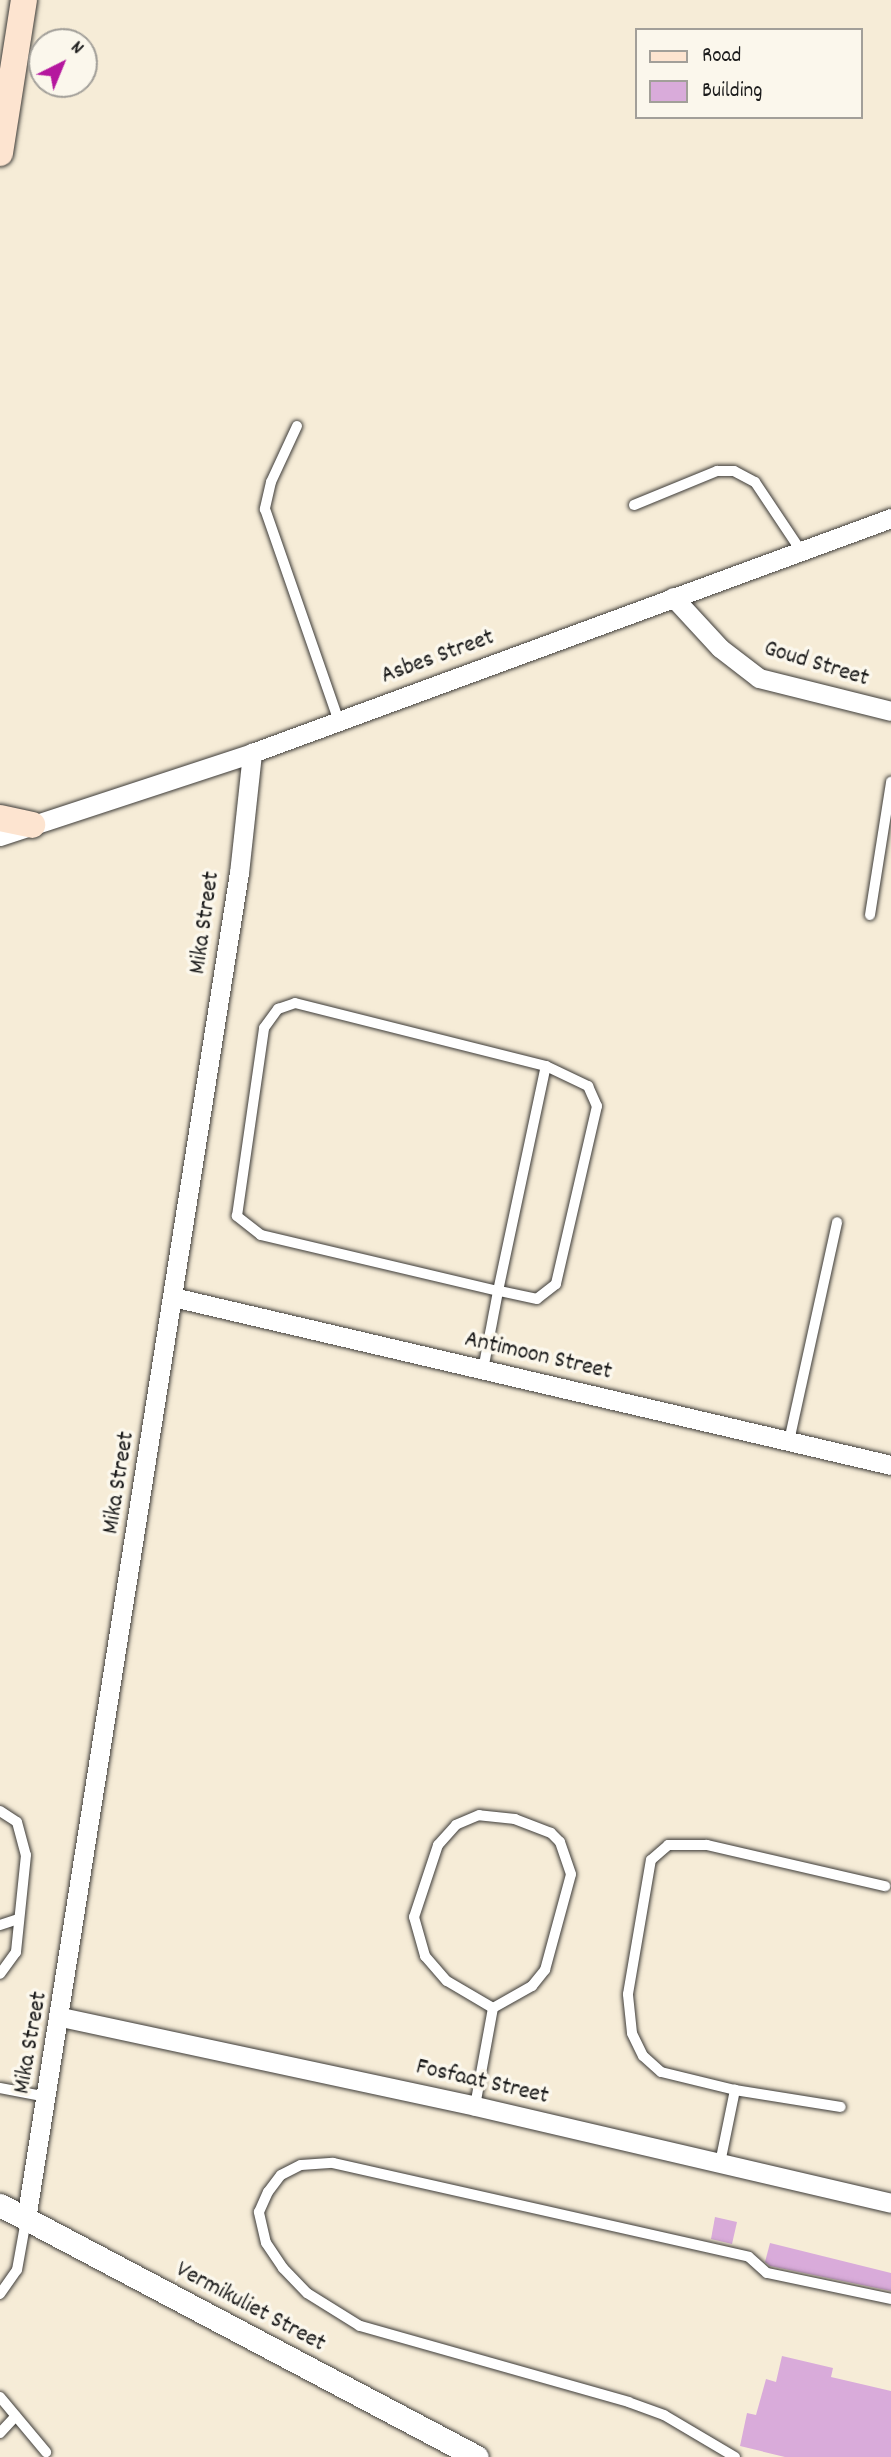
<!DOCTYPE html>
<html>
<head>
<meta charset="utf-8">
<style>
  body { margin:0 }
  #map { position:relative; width:891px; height:2457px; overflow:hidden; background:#f6ecd7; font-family:Dekko,sans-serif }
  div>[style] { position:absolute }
  .building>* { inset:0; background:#d9abda }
  .roads { filter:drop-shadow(0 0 2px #3d3b38) drop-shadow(0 0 2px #3d3b38) }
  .service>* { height:10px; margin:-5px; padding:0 5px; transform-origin:5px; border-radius:5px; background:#fff }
  .minor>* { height:19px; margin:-9.5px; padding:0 9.5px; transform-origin:9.5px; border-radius:9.5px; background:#fff }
  .tertiary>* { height:23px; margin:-11.5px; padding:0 11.5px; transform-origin:11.5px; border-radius:11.5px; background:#fff }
  .secondary>* { height:26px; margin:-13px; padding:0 13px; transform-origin:13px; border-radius:13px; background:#fde4d0 }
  span { translate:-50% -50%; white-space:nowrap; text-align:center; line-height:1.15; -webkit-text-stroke:7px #fbf7ec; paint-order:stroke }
  .street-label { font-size:24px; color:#1c1c1c }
  .legend { position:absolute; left:635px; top:28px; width:228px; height:91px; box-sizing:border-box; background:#fbf7ec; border:2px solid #a29f99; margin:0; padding:9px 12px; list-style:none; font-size:21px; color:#1c1c1c }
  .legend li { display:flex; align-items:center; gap:14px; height:35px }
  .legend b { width:35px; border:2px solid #a29f99 }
  .north { position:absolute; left:28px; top:28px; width:70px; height:70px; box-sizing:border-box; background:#fbf7ec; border:2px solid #a29f99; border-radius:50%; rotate:43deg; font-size:19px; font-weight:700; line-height:28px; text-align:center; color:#1c1c1c }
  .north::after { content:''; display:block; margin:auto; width:24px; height:32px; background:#b5179e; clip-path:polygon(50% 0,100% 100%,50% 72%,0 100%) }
</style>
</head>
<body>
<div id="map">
  <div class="building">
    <i style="clip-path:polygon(715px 2217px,737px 2222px,732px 2244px,711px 2239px)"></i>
    <i style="clip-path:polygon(770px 2243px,891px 2273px,891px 2291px,770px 2266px,765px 2262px)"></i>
    <i style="clip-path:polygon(782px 2356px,833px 2368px,831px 2377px,891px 2391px,891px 2457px,785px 2457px,740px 2446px,747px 2413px,756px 2415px,766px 2379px,776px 2382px)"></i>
  </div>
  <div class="roads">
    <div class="service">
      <i style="left:297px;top:426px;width:62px;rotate:114.9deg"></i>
      <i style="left:271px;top:482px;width:28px;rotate:103deg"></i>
      <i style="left:265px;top:509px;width:225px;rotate:70.8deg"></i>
      <i style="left:634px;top:505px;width:90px;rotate:-22.3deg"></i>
      <i style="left:717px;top:471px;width:17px"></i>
      <i style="left:734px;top:471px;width:24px;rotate:28deg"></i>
      <i style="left:755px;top:482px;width:83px;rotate:56.3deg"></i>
      <i style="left:870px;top:915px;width:135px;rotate:-81deg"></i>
      <i style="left:483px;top:1370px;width:80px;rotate:-79.2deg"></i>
      <i style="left:498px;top:1291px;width:244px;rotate:-166.7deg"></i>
      <i style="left:261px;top:1235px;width:31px;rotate:-142deg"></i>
      <i style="left:237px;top:1216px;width:190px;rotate:-81.8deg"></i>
      <i style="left:264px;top:1028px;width:24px;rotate:-54deg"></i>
      <i style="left:278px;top:1009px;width:18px;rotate:-19deg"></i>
      <i style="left:295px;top:1003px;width:259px;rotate:14.1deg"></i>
      <i style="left:546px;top:1066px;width:47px;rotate:25.5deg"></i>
      <i style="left:588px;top:1086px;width:22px;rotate:66deg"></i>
      <i style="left:597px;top:1106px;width:183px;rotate:103deg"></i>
      <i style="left:556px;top:1284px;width:24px;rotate:142deg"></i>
      <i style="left:537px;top:1299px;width:40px;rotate:-168deg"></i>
      <i style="left:498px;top:1291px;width:230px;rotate:-78deg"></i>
      <i style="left:789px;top:1441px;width:224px;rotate:-77.6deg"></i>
      <i style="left:0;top:1811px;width:20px;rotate:33deg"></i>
      <i style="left:17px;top:1822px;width:34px;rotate:75deg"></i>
      <i style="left:26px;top:1855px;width:98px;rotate:95.9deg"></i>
      <i style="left:16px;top:1952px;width:27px;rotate:126deg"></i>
      <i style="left:0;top:1925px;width:20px;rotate:-18deg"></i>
      <i style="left:0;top:2088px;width:48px;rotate:10.8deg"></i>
      <i style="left:735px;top:2090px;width:76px;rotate:-166.3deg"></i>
      <i style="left:661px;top:2072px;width:24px;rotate:-138deg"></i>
      <i style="left:643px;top:2056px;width:25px;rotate:-116deg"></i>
      <i style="left:632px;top:2033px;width:39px;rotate:-96deg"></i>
      <i style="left:628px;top:1994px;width:136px;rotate:-80.3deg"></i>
      <i style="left:651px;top:1860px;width:23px;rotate:-41deg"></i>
      <i style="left:668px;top:1845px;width:39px"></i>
      <i style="left:707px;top:1845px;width:183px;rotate:13deg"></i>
      <i style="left:475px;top:2106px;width:100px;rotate:-79.6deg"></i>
      <i style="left:493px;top:2008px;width:45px;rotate:-29.4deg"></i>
      <i style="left:532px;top:1986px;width:21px;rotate:-51deg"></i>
      <i style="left:545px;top:1970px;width:99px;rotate:-74.8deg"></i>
      <i style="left:571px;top:1874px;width:34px;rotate:-109deg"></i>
      <i style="left:560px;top:1842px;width:13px;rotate:-135deg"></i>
      <i style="left:551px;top:1833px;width:39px;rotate:-159deg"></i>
      <i style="left:515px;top:1819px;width:36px;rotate:-174deg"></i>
      <i style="left:479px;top:1815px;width:25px;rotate:157deg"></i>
      <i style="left:456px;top:1825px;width:27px;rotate:132deg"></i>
      <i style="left:438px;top:1845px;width:76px;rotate:108.4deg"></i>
      <i style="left:414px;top:1917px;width:41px;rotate:74.2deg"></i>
      <i style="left:425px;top:1956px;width:33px;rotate:49deg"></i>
      <i style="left:447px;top:1981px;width:53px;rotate:30.4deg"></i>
      <i style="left:720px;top:2163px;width:75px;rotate:-78.4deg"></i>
      <i style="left:735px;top:2090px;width:107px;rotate:9.1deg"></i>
      <i style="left:0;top:2294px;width:29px;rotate:-55deg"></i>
      <i style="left:17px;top:2270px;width:51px;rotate:-79.8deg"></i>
      <i style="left:0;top:2397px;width:72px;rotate:50.1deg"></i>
      <i style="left:0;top:2433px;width:23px;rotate:-47deg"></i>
      <i style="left:735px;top:2457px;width:82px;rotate:-149.4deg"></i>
      <i style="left:664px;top:2415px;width:37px;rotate:-160deg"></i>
      <i style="left:629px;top:2402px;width:280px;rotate:-164.2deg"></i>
      <i style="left:360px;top:2326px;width:62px;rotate:-148.1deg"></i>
      <i style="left:307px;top:2293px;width:35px;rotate:-134deg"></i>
      <i style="left:283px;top:2268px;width:30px;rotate:-124deg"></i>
      <i style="left:266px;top:2243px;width:32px;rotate:-103deg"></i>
      <i style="left:259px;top:2212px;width:22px;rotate:-66deg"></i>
      <i style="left:268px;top:2192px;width:21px;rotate:-53deg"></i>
      <i style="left:281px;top:2175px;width:22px;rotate:-27deg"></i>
      <i style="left:301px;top:2165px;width:32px;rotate:-4deg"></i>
      <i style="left:333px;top:2163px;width:426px;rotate:12.7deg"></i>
      <i style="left:749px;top:2257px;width:24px;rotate:42deg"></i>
      <i style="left:767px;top:2273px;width:127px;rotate:11.8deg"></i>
    </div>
    <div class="minor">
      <i style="left:673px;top:597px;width:69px;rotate:47.3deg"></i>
      <i style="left:720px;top:648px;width:49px;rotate:37.6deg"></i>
      <i style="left:759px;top:678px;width:136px;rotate:14deg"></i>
      <i style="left:0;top:836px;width:265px;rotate:-18.2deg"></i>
      <i style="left:252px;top:753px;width:681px;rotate:-20.19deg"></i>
      <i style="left:173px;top:1297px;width:737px;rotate:13.17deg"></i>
      <i style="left:61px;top:2017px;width:423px;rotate:12.1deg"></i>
      <i style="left:475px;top:2106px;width:427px;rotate:13.1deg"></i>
      <i style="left:26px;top:2219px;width:1363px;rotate:-81.01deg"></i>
      <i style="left:239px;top:873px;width:121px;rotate:-83.8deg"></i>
    </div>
    <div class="tertiary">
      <i style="left:0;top:2205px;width:539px;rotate:27.85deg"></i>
    </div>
    <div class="secondary">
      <i style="left:0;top:153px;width:155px;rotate:-81.1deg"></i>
      <i style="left:0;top:818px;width:33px;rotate:12deg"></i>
    </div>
  </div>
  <div class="street-label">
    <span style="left:438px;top:658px;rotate:-20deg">Asbes Street</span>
    <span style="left:816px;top:665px;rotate:17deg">Goud Street</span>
    <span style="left:206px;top:923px;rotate:-82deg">Mika Street</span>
    <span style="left:538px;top:1357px;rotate:13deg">Antimoon Street</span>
    <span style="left:120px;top:1483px;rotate:-81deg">Mika Street</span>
    <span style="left:32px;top:2043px;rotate:-80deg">Mika Street</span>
    <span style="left:482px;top:2083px;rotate:13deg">Fosfaat Street</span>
    <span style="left:250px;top:2308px;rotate:28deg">Vermikuliet Street</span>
  </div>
  <ul class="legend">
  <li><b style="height:9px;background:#fde4d0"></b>Road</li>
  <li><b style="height:19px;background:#d9abda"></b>Building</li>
  </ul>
  <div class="north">N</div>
</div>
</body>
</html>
